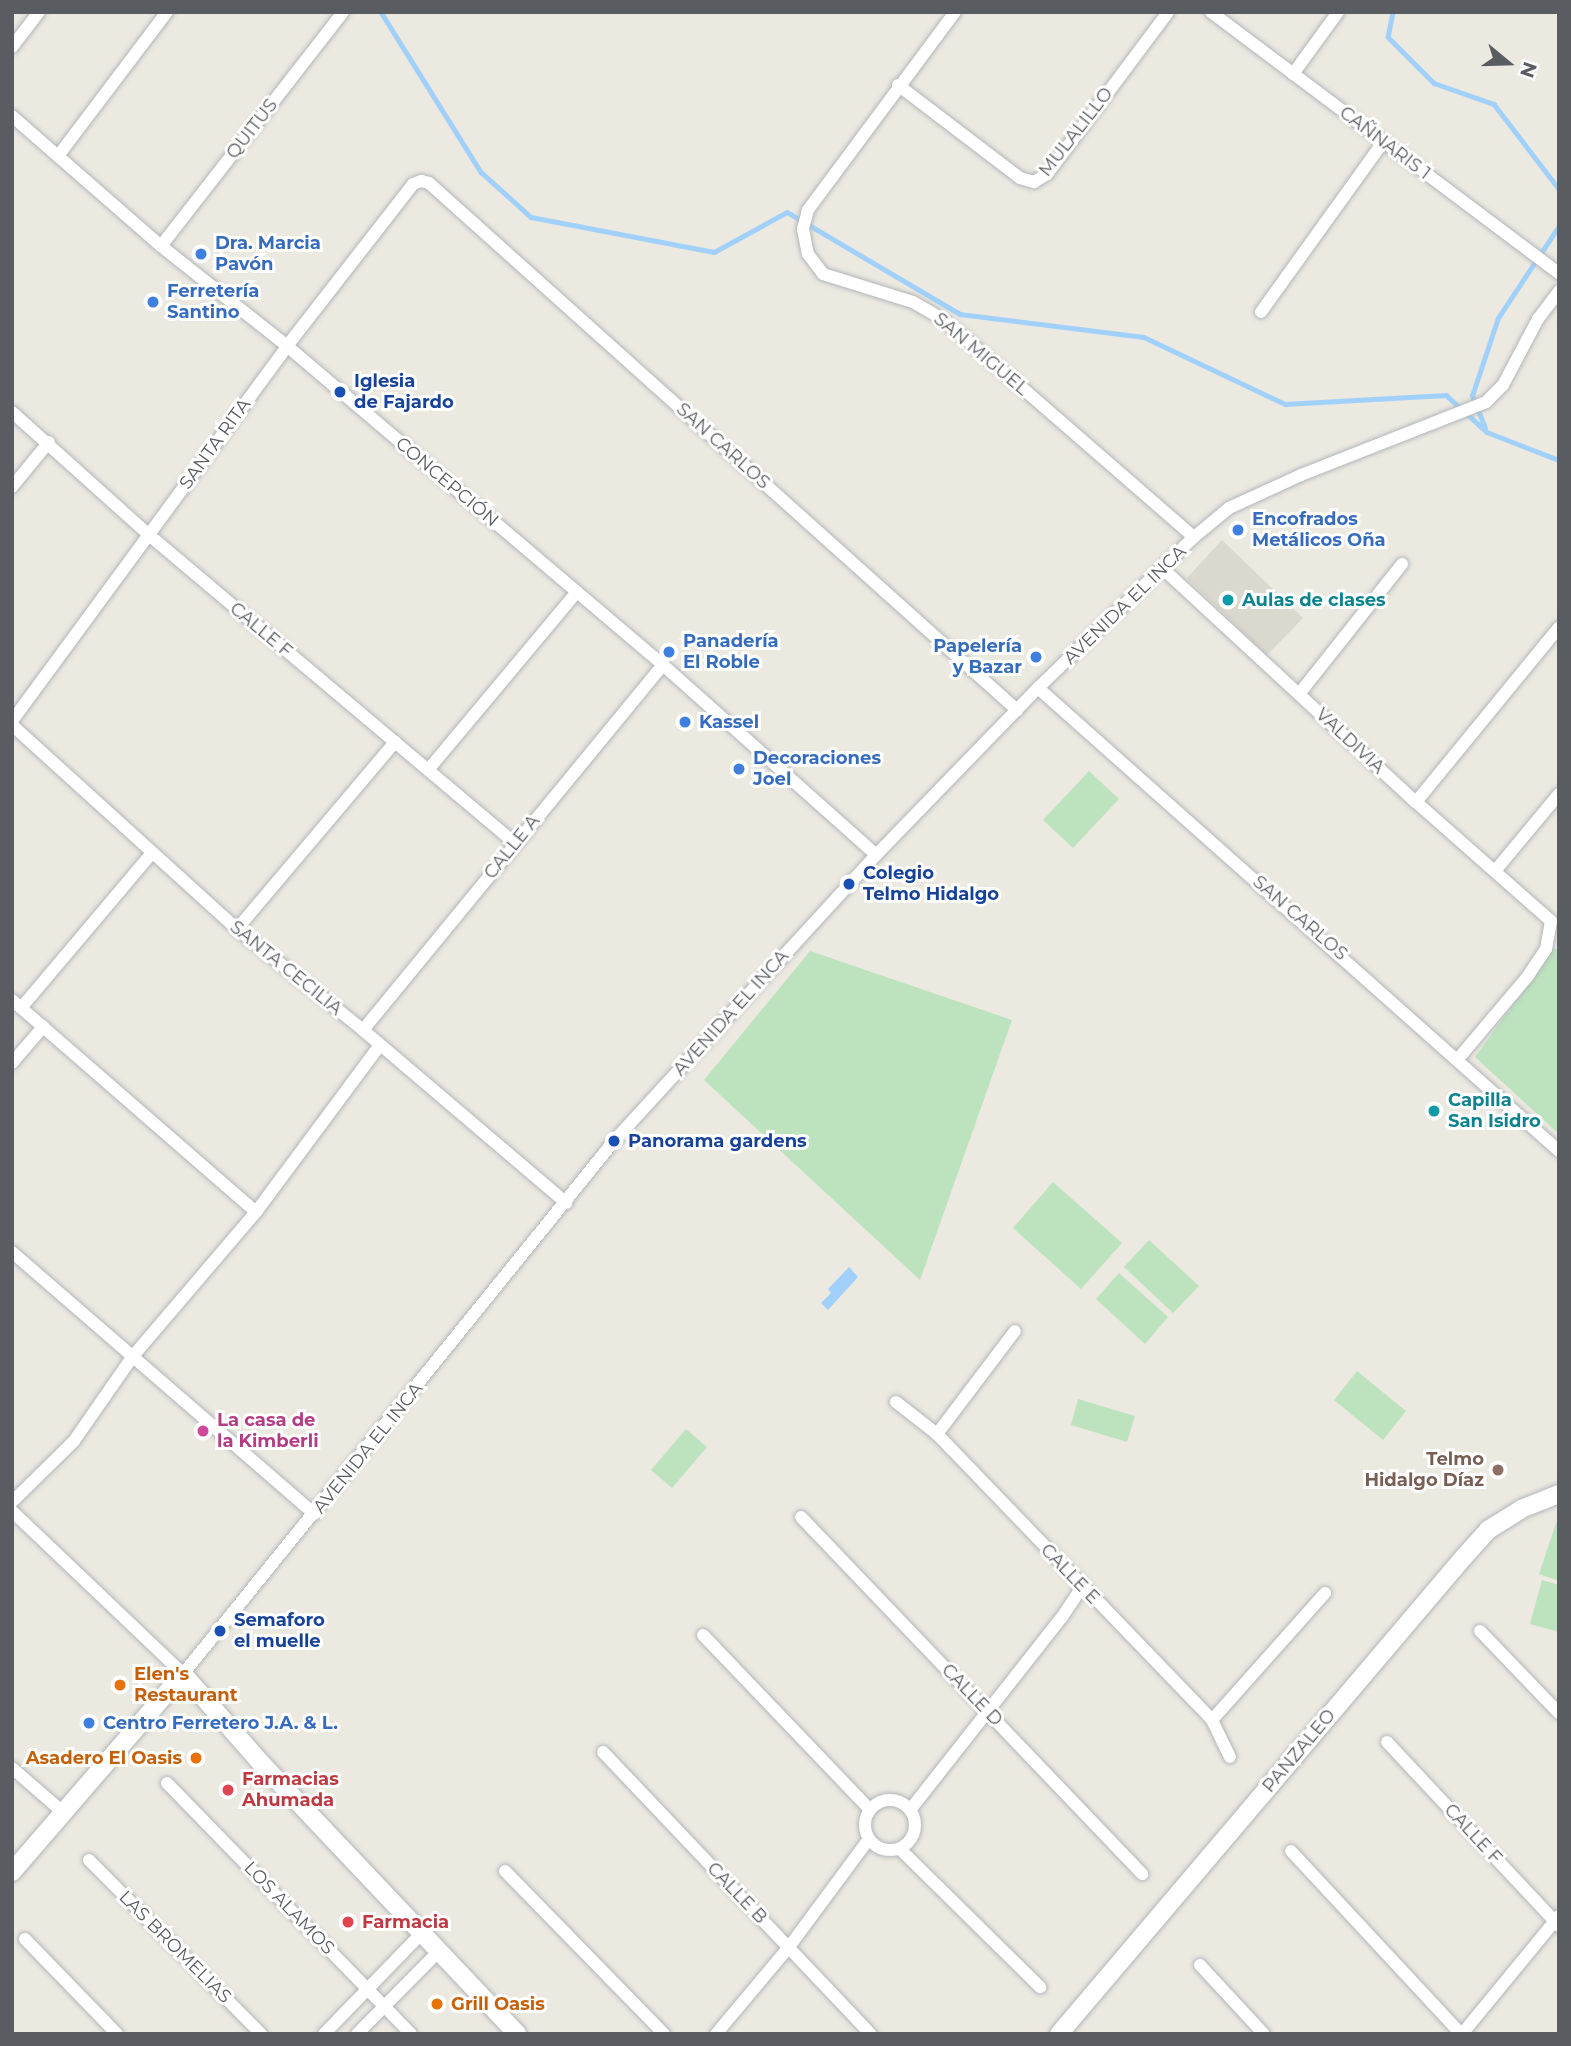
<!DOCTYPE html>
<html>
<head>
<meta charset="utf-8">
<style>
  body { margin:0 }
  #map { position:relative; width:1571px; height:2046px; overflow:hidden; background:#ebe9e0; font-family:Montserrat,sans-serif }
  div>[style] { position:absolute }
  .education>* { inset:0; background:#dbd8ce }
  .green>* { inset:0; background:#bde3be }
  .water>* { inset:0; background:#a1d1fb }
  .stream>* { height:4.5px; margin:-2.25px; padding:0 2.25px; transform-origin:2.25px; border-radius:2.25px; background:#a1d1fb }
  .roads { filter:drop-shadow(0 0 2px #b3b6bb) drop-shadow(0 0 2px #b3b6bb) }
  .street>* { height:12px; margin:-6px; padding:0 6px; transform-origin:6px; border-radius:6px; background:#fff }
  .street>.ring { margin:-6px; padding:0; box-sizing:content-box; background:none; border:12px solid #fff; border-radius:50% }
  .secondary>* { height:18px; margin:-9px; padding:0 9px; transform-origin:9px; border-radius:9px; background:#fff }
  .dots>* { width:19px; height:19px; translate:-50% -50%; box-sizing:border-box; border:4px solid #fff; border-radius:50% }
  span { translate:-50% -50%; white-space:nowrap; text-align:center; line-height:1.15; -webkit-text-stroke:6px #fff; paint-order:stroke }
  .street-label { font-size:18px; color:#595c61 }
  .shop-label { font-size:18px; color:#366cbe; font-weight:700 }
  .left { translate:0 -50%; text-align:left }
  .right { translate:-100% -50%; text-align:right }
  .transit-label { font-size:18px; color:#164399; font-weight:700 }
  .culture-label { font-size:18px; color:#0d838f; font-weight:700 }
  .hotel-label { font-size:18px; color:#b23c85; font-weight:700 }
  .education-label { font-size:18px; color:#785e54; font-weight:700 }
  .food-label { font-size:18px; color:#c56008; font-weight:700 }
  .health-label { font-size:18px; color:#be3a42; font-weight:700 }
  .frame { position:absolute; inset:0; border:14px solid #595c61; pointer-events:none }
  .north { position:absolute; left:1473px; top:28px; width:70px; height:70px; -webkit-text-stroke:5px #fff; paint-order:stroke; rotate:109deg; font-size:19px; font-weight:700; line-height:28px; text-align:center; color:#595c61 }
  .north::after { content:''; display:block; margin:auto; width:24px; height:32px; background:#595c61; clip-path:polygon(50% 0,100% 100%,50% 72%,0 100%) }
</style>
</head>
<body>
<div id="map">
  <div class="education">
    <i style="clip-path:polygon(1222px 540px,1303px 618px,1267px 655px,1187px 578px)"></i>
  </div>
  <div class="green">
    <i style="clip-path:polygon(1089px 771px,1119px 799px,1073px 848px,1043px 820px)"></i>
    <i style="clip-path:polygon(1554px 948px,1559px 951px,1559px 1134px,1475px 1057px)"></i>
    <i style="clip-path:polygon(810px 951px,1012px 1020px,920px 1280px,704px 1080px)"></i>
    <i style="clip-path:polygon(1053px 1182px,1122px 1243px,1081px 1289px,1013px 1228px)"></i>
    <i style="clip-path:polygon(1149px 1240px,1199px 1286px,1173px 1313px,1124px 1267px)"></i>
    <i style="clip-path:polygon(1119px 1273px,1168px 1317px,1145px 1344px,1096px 1299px)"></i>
    <i style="clip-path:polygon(1357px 1371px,1406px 1411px,1383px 1440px,1334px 1400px)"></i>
    <i style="clip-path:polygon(1078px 1399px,1135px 1416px,1127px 1442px,1071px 1425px)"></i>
    <i style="clip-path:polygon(686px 1429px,707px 1447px,672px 1488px,651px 1470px)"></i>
    <i style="clip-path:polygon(1556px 1523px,1559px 1524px,1559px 1581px,1539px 1574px)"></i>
    <i style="clip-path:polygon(1542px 1580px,1559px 1585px,1559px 1632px,1530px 1624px)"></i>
  </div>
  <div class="water">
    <i style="clip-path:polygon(849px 1267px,858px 1277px,828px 1310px,821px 1303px,831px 1293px,828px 1289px)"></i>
  </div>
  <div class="stream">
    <i style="left:381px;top:12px;width:189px;rotate:58deg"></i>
    <i style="left:481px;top:172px;width:67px;rotate:42deg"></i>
    <i style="left:531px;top:217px;width:186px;rotate:10.8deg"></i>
    <i style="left:714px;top:252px;width:83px;rotate:-28.7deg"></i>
    <i style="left:787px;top:212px;width:201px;rotate:30.5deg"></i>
    <i style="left:960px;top:314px;width:185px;rotate:7.1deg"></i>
    <i style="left:1144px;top:337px;width:156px;rotate:25.4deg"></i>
    <i style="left:1285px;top:404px;width:161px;rotate:-3.2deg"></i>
    <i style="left:1446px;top:395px;width:55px;rotate:42.1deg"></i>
    <i style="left:1487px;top:432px;width:77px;rotate:21.3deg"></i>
    <i style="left:1393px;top:12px;width:25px;rotate:101deg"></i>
    <i style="left:1388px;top:37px;width:65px;rotate:45deg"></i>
    <i style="left:1434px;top:83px;width:64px;rotate:19.3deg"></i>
    <i style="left:1494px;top:104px;width:107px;rotate:52.6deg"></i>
    <i style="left:1485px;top:428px;width:35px;rotate:-112deg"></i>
    <i style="left:1472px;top:396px;width:82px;rotate:-71.6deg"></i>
    <i style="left:1498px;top:318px;width:110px;rotate:-56.5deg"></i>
  </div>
  <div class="roads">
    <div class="street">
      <i style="left:955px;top:12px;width:247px;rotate:126.6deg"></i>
      <i style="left:808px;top:210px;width:20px;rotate:105deg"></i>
      <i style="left:803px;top:229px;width:25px;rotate:79deg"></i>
      <i style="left:808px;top:254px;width:25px;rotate:53deg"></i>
      <i style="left:823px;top:274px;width:94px;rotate:17.3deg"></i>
      <i style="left:913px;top:302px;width:36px;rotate:30deg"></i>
      <i style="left:944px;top:320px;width:331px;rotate:41deg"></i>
      <i style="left:1211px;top:12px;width:435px;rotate:36.9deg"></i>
      <i style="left:12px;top:47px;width:44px;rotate:-52.4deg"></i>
      <i style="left:1293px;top:74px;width:77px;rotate:-54deg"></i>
      <i style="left:898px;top:85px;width:153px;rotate:37.3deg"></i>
      <i style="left:1020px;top:178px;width:15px;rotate:16deg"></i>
      <i style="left:1034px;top:182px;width:15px;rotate:-32deg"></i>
      <i style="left:1047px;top:174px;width:202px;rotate:-53.2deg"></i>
      <i style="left:12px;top:116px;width:198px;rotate:41.1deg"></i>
      <i style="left:161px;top:246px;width:161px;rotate:38.4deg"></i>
      <i style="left:287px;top:346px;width:493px;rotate:40.3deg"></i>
      <i style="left:663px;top:665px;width:285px;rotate:41.7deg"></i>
      <i style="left:58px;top:156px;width:181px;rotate:-52.9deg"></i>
      <i style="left:161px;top:246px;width:296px;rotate:-52.1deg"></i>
      <i style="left:1261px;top:312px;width:209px;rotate:-54.3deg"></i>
      <i style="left:12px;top:412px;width:184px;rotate:41.9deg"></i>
      <i style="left:149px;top:535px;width:478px;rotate:40.1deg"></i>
      <i style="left:12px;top:487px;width:58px;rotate:-50.6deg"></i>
      <i style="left:1162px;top:568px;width:345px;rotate:42.7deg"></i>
      <i style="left:1416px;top:802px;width:180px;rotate:41.4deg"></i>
      <i style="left:1551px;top:921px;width:28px;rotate:100deg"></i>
      <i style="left:1546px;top:949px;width:32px;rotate:124deg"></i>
      <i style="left:1528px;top:976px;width:110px;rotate:130.2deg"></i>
      <i style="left:1038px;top:688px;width:697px;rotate:41.63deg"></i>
      <i style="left:1299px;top:694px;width:166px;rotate:-51.6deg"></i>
      <i style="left:12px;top:721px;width:465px;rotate:-53.7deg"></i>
      <i style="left:287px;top:346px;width:205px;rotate:-52.1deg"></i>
      <i style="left:413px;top:184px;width:9px;rotate:-21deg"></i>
      <i style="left:421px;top:181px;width:8px;rotate:14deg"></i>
      <i style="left:429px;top:183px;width:790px;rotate:41.87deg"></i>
      <i style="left:12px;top:725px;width:304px;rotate:42.2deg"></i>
      <i style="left:237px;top:929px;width:161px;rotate:38.7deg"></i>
      <i style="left:363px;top:1030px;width:267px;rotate:40.4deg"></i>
      <i style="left:428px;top:770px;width:232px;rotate:-50.1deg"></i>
      <i style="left:1416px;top:802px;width:226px;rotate:-50.7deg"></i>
      <i style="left:1495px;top:871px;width:100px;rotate:-50.3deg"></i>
      <i style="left:237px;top:929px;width:245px;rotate:-49.8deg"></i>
      <i style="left:12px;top:1000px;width:323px;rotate:41deg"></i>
      <i style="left:256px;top:1212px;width:189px;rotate:130.5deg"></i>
      <i style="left:133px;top:1356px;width:103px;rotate:124.8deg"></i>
      <i style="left:74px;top:1441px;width:87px;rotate:135.5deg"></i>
      <i style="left:21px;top:1008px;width:203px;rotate:-49.8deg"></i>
      <i style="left:363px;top:1030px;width:472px;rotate:-50.6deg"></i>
      <i style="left:12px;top:1063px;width:48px;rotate:-49.3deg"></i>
      <i style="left:256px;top:1212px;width:208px;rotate:-53.4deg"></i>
      <i style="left:12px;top:1252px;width:400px;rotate:40.9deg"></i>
      <i style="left:896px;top:1402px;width:52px;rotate:38deg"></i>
      <i style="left:937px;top:1434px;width:397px;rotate:46.1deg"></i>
      <i style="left:1212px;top:1720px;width:41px;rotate:64.1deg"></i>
      <i style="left:937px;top:1434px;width:129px;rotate:-52.9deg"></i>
      <i style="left:12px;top:1511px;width:236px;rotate:43.6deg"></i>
      <i style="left:183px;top:1674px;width:685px;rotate:-51.04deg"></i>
      <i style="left:614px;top:1141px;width:388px;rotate:-47.5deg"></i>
      <i style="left:876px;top:855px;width:233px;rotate:-45.9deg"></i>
      <i style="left:1038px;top:688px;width:217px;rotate:-44.1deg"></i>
      <i style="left:1194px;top:537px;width:45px;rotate:-39.6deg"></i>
      <i style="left:1229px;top:508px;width:79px;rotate:-24.6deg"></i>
      <i style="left:1301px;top:475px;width:199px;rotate:-21.5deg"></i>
      <i style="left:1486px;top:402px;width:24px;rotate:-45deg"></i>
      <i style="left:1503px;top:385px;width:75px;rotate:-62.1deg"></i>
      <i style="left:1538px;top:319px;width:35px;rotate:-53deg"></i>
      <i style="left:801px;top:1517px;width:494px;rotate:46.3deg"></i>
      <i style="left:1480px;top:1631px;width:114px;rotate:46.1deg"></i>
      <i style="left:703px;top:1635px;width:242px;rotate:46.3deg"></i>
      <i style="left:1212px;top:1720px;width:170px;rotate:-48.3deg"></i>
      <i style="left:1387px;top:1742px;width:252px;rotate:46.9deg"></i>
      <i style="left:603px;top:1752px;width:389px;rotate:46.5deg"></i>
      <i style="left:12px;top:1768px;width:69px;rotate:40.9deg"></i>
      <i style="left:167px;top:1783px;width:350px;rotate:45.8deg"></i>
      <i class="ring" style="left:865px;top:1800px;width:38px;height:38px"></i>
      <i style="left:910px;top:1810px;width:246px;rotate:-51.8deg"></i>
      <i style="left:1062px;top:1617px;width:36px;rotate:-56deg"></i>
      <i style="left:900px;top:1849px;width:197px;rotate:44.6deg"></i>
      <i style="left:1291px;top:1851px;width:250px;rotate:47.1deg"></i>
      <i style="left:89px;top:1860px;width:245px;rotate:45.3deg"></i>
      <i style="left:505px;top:1871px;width:228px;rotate:45.7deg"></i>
      <i style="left:25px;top:1939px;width:132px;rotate:45.9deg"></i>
      <i style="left:1200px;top:1965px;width:94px;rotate:47.2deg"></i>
      <i style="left:324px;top:2034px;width:141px;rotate:-45.9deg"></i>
      <i style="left:357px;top:2034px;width:117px;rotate:-45.3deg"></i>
      <i style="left:716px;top:2034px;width:114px;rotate:-50deg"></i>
      <i style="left:789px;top:1947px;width:134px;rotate:-53.5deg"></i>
      <i style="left:1462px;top:2034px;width:153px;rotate:-50.6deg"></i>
    </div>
    <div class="secondary">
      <i style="left:12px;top:1872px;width:262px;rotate:-49.2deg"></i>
      <i style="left:183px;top:1674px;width:118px;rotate:48.8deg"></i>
      <i style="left:261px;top:1763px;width:373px;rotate:46.6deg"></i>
      <i style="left:1059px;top:2034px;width:624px;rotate:-49.68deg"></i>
      <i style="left:1463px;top:1558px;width:38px;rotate:-48deg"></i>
      <i style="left:1488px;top:1530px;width:39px;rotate:-32deg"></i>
      <i style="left:1521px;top:1509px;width:41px;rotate:-21.5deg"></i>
    </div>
  </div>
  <div class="dots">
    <i style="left:201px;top:254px;background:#3f7fe0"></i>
    <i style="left:153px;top:302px;background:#3f7fe0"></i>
    <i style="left:340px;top:392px;background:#1a4fb4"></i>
    <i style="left:1238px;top:530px;background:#3f7fe0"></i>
    <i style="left:1228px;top:600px;background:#0f9aa8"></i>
    <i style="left:669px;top:652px;background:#3f7fe0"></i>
    <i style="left:1036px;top:657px;background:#3f7fe0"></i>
    <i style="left:685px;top:722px;background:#3f7fe0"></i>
    <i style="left:739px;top:769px;background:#3f7fe0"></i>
    <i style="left:849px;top:884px;background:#1a4fb4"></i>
    <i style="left:1434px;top:1111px;background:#0f9aa8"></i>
    <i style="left:614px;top:1141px;background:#1a4fb4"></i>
    <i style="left:203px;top:1431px;background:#d1479c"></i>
    <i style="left:1498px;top:1470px;background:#8d6e63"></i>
    <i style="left:220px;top:1631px;background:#1a4fb4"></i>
    <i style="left:120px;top:1685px;background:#e8710a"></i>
    <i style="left:89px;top:1723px;background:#3f7fe0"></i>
    <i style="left:196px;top:1758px;background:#e8710a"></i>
    <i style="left:228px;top:1790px;background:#e0444e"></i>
    <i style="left:348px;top:1922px;background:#e0444e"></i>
    <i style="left:437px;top:2004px;background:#e8710a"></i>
  </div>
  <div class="street-label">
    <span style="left:252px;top:129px;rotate:-52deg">QUITUS</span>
    <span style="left:1076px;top:132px;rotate:-52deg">MULALILLO</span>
    <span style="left:1385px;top:143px;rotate:37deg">CAÑNARIS 1</span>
    <span style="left:981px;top:354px;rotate:40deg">SAN MIGUEL</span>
    <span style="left:215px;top:444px;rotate:-54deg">SANTA RITA</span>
    <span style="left:723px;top:446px;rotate:42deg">SAN CARLOS</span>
    <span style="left:447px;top:482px;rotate:40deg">CONCEPCIÓN</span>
    <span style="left:1125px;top:605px;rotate:-44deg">AVENIDA EL INCA</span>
    <span style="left:261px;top:630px;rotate:40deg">CALLE F</span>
    <span style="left:1350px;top:741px;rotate:43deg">VALDIVIA</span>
    <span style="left:512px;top:847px;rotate:-51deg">CALLE A</span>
    <span style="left:1300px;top:918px;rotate:41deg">SAN CARLOS</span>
    <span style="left:286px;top:968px;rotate:39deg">SANTA CECILIA</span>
    <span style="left:731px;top:1013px;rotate:-48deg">AVENIDA EL INCA</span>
    <span style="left:368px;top:1448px;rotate:-51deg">AVENIDA EL INCA</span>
    <span style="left:1070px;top:1574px;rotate:46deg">CALLE E</span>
    <span style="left:972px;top:1695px;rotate:46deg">CALLE D</span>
    <span style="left:1299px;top:1751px;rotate:-50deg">PANZALEO</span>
    <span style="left:1473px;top:1834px;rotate:47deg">CALLE F</span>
    <span style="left:737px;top:1893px;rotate:46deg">CALLE B</span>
    <span style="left:289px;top:1908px;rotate:46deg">LOS ALAMOS</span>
    <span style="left:175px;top:1947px;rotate:45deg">LAS BROMELIAS</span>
  </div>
  <div class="shop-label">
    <span class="left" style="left:215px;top:254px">Dra. Marcia<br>Pavón</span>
    <span class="left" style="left:167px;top:302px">Ferretería<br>Santino</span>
    <span class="left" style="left:1252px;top:530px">Encofrados<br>Metálicos Oña</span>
    <span class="left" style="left:683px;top:652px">Panadería<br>El Roble</span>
    <span class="right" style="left:1022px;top:657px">Papelería<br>y Bazar</span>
    <span class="left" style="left:699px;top:722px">Kassel</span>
    <span class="left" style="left:753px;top:769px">Decoraciones<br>Joel</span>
    <span class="left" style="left:103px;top:1723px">Centro Ferretero J.A. &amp; L.</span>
  </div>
  <div class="transit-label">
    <span class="left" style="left:354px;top:392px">Iglesia<br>de Fajardo</span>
    <span class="left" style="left:863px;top:884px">Colegio<br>Telmo Hidalgo</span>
    <span class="left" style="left:628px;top:1141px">Panorama gardens</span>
    <span class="left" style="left:234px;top:1631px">Semaforo<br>el muelle</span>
  </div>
  <div class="culture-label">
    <span class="left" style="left:1242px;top:600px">Aulas de clases</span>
    <span class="left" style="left:1448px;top:1111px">Capilla<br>San Isidro</span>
  </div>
  <div class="hotel-label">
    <span class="left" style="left:217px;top:1431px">La casa de<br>la Kimberli</span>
  </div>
  <div class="education-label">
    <span class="right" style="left:1484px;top:1470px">Telmo<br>Hidalgo Díaz</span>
  </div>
  <div class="food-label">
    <span class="left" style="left:134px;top:1685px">Elen's<br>Restaurant</span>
    <span class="right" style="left:182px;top:1758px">Asadero El Oasis</span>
    <span class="left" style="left:451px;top:2004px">Grill Oasis</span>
  </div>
  <div class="health-label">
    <span class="left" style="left:242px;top:1790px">Farmacias<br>Ahumada</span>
    <span class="left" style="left:362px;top:1922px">Farmacia</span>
  </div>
  <div class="frame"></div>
  <div class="north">N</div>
</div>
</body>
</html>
